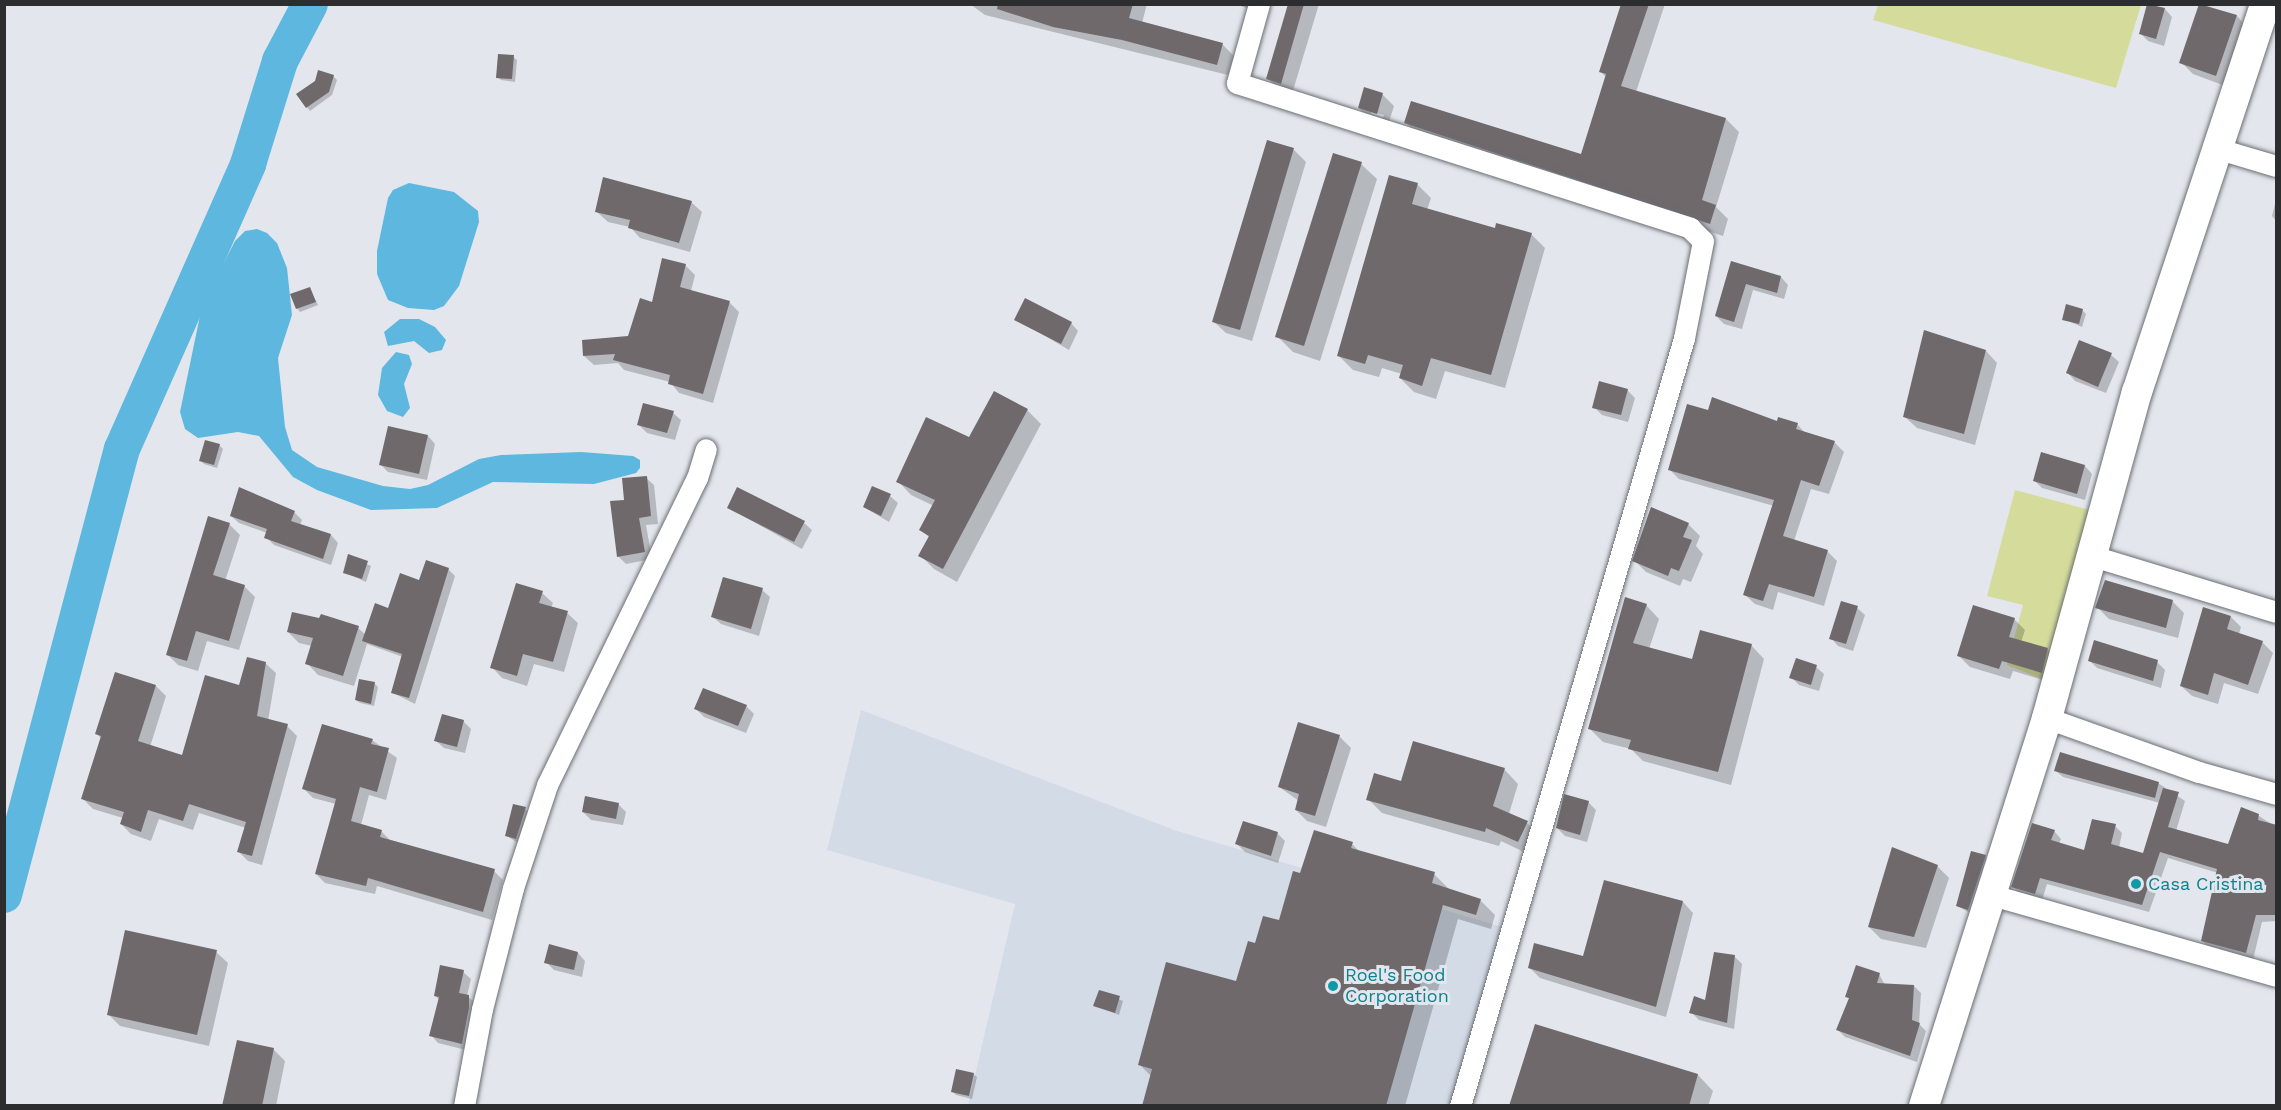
<!DOCTYPE html>
<html>
<head>
<meta charset="utf-8">
<style>
  body { margin:0 }
  #map { position:relative; width:2281px; height:1110px; overflow:hidden; background:#e3e7ed; font-family:"Work Sans",sans-serif }
  div>[style] { position:absolute }
  .built>* { inset:0; background:#d3dbe7 }
  .green>* { inset:0; background:#d5dc9b }
  .water>* { inset:0; background:#5eb7df }
  .shadow>* { inset:0; background:#0003 }
  .river>* { height:36px; margin:-18px; padding:0 18px; transform-origin:18px; border-radius:18px; background:#5eb7df }
  .building>* { inset:0; background:#6f696c }
  .roads { filter:drop-shadow(0 0 2px #6a6e73) drop-shadow(0 0 2px #6a6e73) }
  .street>* { height:21px; margin:-10.5px; padding:0 10.5px; transform-origin:10.5px; border-radius:10.5px; background:#fff }
  .secondary>* { height:30px; margin:-15px; padding:0 15px; transform-origin:15px; border-radius:15px; background:#fff }
  .dots>* { width:16px; height:16px; translate:-50% -50%; box-sizing:border-box; border:3px solid #e3e7ed; border-radius:50% }
  span { translate:-50% -50%; white-space:nowrap; text-align:center; line-height:1.15; -webkit-text-stroke:6px #e3e7ed; paint-order:stroke }
  .culture-label { font-size:18px; color:#0d838f }
  .left { translate:0 -50%; text-align:left }
  .frame { position:absolute; inset:0; border:6px solid #2c2d2f; pointer-events:none }
</style>
</head>
<body>
<div id="map">
  <div class="built">
    <i style="clip-path:polygon(861px 710px,1177px 831px,1506px 928px,1451px 1105px,968px 1105px,1015px 904px,827px 850px)"></i>
  </div>
  <div class="green">
    <i style="clip-path:polygon(1878px 5px,1878px 4px,2141px 5px,2116px 88px,1873px 20px)"></i>
    <i style="clip-path:polygon(2015px 490px,2101px 513px,2050px 682px,2007px 665px,2023px 605px,1987px 596px)"></i>
  </div>
  <div class="water">
    <i style="clip-path:polygon(409px 183px,454px 192px,478px 211px,479px 222px,459px 286px,444px 306px,434px 310px,408px 308px,388px 300px,377px 274px,377px 251px,388px 198px,393px 190px)"></i>
    <i style="clip-path:polygon(257px 229px,267px 233px,277px 243px,287px 268px,292px 315px,278px 358px,285px 427px,292px 450px,317px 467px,383px 486px,410px 489px,428px 485px,479px 459px,501px 455px,581px 452px,633px 456px,640px 460px,640px 468px,636px 473px,594px 484px,493px 482px,437px 508px,371px 510px,317px 490px,293px 477px,259px 436px,238px 432px,198px 438px,185px 429px,180px 412px,202px 306px,235px 241px,245px 231px)"></i>
    <i style="clip-path:polygon(400px 319px,419px 319px,435px 327px,446px 340px,442px 350px,429px 353px,414px 341px,388px 346px,384px 332px)"></i>
    <i style="clip-path:polygon(396px 352px,409px 355px,412px 364px,404px 384px,410px 408px,403px 417px,387px 411px,378px 395px,382px 368px)"></i>
  </div>
  <div class="shadow">
    <i style="clip-path:polygon(970px 4px,1147px 4px,1142px 23px,1222px 44px,1234px 56px,1228px 75px,985px 15px)"></i>
    <i style="clip-path:polygon(1235px 4px,1257px 4px,1255px 11px)"></i>
    <i style="clip-path:polygon(1290px 4px,1319px 4px,1292px 94px,1280px 90px,1268px 79px)"></i>
    <i style="clip-path:polygon(1622px 4px,1665px 4px,1636px 92px,1726px 119px,1739px 132px,1716px 207px,1728px 219px,1723px 236px,1419px 136px,1406px 123px,1582px 156px,1606px 77px,1601px 72px)"></i>
    <i style="clip-path:polygon(2201px 4px,2237px 16px,2248px 28px,2228px 87px,2193px 74px,2181px 62px)"></i>
    <i style="clip-path:polygon(2165px 9px,2172px 17px,2164px 46px,2148px 41px,2140px 33px)"></i>
    <i style="clip-path:polygon(513px 57px,517px 60px,515px 82px,501px 80px,497px 77px)"></i>
    <i style="clip-path:polygon(333px 76px,337px 80px,332px 95px,310px 111px,307px 107px)"></i>
    <i style="clip-path:polygon(evenodd,1382px 94px,1394px 106px,1388px 125px,1371px 120px,1359px 108px,1382px 94px,1371px 111px,1384px 115px,1383px 118px,1371px 114px,1371px 111px)"></i>
    <i style="clip-path:polygon(1268px 142px,1294px 150px,1306px 162px,1252px 341px,1226px 333px,1214px 322px)"></i>
    <i style="clip-path:polygon(1361px 164px,1377px 179px,1320px 361px,1293px 352px,1277px 336px)"></i>
    <i style="clip-path:polygon(1417px 184px,1431px 198px,1427px 210px,1496px 230px,1531px 234px,1545px 248px,1505px 388px,1445px 371px,1436px 399px,1414px 392px,1400px 378px,1402px 374px,1382px 368px,1379px 377px,1353px 370px,1339px 356px)"></i>
    <i style="clip-path:polygon(2276px 200px,2276px 221px,2272px 216px)"></i>
    <i style="clip-path:polygon(691px 202px,702px 212px,690px 252px,640px 238px,630px 227px,608px 222px,597px 212px)"></i>
    <i style="clip-path:polygon(1732px 263px,1781px 277px,1788px 285px,1784px 299px,1753px 290px,1742px 329px,1724px 324px,1716px 316px)"></i>
    <i style="clip-path:polygon(685px 265px,695px 275px,691px 291px,730px 303px,739px 312px,713px 403px,679px 393px,670px 382px,624px 370px,618px 363px,594px 365px,584px 356px,629px 337px)"></i>
    <i style="clip-path:polygon(310px 289px,318px 305px,300px 312px,297px 308px)"></i>
    <i style="clip-path:polygon(2082px 310px,2086px 314px,2082px 327px,2064px 319px)"></i>
    <i style="clip-path:polygon(1016px 319px,1071px 323px,1078px 331px,1069px 350px)"></i>
    <i style="clip-path:polygon(1986px 351px,1997px 363px,1975px 445px,1917px 428px,1905px 417px)"></i>
    <i style="clip-path:polygon(2111px 355px,2119px 362px,2106px 393px,2075px 381px,2068px 373px)"></i>
    <i style="clip-path:polygon(1627px 390px,1635px 398px,1628px 422px,1602px 415px,1594px 407px)"></i>
    <i style="clip-path:polygon(1027px 410px,1041px 424px,957px 582px,934px 569px,920px 555px,930px 538px,921px 530px,934px 506px,911px 495px,898px 481px)"></i>
    <i style="clip-path:polygon(1709px 411px,1797px 424px,1806px 434px,1834px 442px,1844px 452px,1829px 494px,1811px 489px,1794px 541px,1827px 551px,1837px 561px,1824px 606px,1778px 592px,1773px 610px,1755px 604px,1745px 595px,1774px 506px,1679px 479px,1669px 469px)"></i>
    <i style="clip-path:polygon(673px 413px,681px 420px,675px 440px,647px 433px,639px 425px)"></i>
    <i style="clip-path:polygon(428px 436px,435px 444px,427px 480px,388px 472px,380px 464px)"></i>
    <i style="clip-path:polygon(219px 445px,223px 449px,217px 468px,204px 464px,201px 461px)"></i>
    <i style="clip-path:polygon(2042px 454px,2085px 466px,2092px 474px,2085px 500px,2042px 488px,2035px 481px)"></i>
    <i style="clip-path:polygon(646px 478px,654px 485px,658px 524px,646px 525px,652px 559px,626px 564px,618px 556px,626px 501px)"></i>
    <i style="clip-path:polygon(890px 496px,898px 503px,889px 522px,864px 507px)"></i>
    <i style="clip-path:polygon(729px 508px,804px 523px,812px 530px,802px 549px)"></i>
    <i style="clip-path:polygon(294px 512px,302px 520px,300px 525px,331px 535px,338px 543px,331px 565px,274px 545px,266px 537px,267px 533px,239px 523px,231px 516px)"></i>
    <i style="clip-path:polygon(229px 524px,240px 535px,225px 581px,244px 586px,255px 597px,239px 650px,207px 641px,198px 671px,178px 665px,167px 654px)"></i>
    <i style="clip-path:polygon(1688px 524px,1700px 536px,1696px 546px,1703px 554px,1691px 582px,1683px 579px,1680px 586px,1646px 572px,1634px 560px)"></i>
    <i style="clip-path:polygon(349px 556px,371px 566px,366px 582px,344px 572px)"></i>
    <i style="clip-path:polygon(448px 569px,455px 576px,415px 704px,393px 693px,403px 657px,367px 644px,354px 686px,318px 675px,307px 663px,312px 646px,299px 643px,288px 632px,358px 628px,366px 635px,420px 581px)"></i>
    <i style="clip-path:polygon(762px 590px,770px 597px,759px 636px,721px 624px,713px 617px)"></i>
    <i style="clip-path:polygon(542px 593px,553px 603px,551px 608px,567px 613px,578px 623px,564px 672px,534px 664px,527px 686px,502px 678px,492px 667px)"></i>
    <i style="clip-path:polygon(2172px 601px,2184px 613px,2178px 638px,2109px 619px,2097px 607px)"></i>
    <i style="clip-path:polygon(1646px 605px,1659px 619px,1649px 649px,1693px 660px,1751px 645px,1764px 659px,1731px 785px,1643px 761px,1631px 749px,1603px 742px,1590px 729px)"></i>
    <i style="clip-path:polygon(1857px 608px,1865px 615px,1853px 651px,1838px 646px,1831px 638px)"></i>
    <i style="clip-path:polygon(2231px 617px,2241px 627px,2239px 634px,2262px 642px,2273px 653px,2258px 694px,2224px 683px,2218px 704px,2192px 696px,2181px 686px)"></i>
    <i style="clip-path:polygon(2014px 619px,2025px 630px,2021px 642px,2048px 650px,2059px 661px,2053px 683px,2013px 671px,2010px 679px,1970px 667px,1959px 656px)"></i>
    <i style="clip-path:polygon(2089px 660px,2157px 662px,2165px 670px,2161px 688px,2097px 668px)"></i>
    <i style="clip-path:polygon(265px 663px,276px 673px,268px 721px,287px 726px,297px 736px,262px 865px,248px 861px,238px 851px,246px 828px,199px 813px,193px 830px,159px 819px,151px 841px,131px 834px,121px 824px,123px 818px,93px 809px,83px 799px,102px 739px,97px 734px,156px 686px,166px 696px,150px 747px,183px 757px)"></i>
    <i style="clip-path:polygon(1816px 667px,1824px 674px,1819px 691px,1799px 685px,1791px 677px)"></i>
    <i style="clip-path:polygon(374px 683px,378px 687px,374px 706px,360px 703px,356px 700px)"></i>
    <i style="clip-path:polygon(746px 706px,754px 714px,746px 733px,704px 717px,696px 709px)"></i>
    <i style="clip-path:polygon(463px 721px,471px 729px,465px 753px,444px 748px,436px 741px)"></i>
    <i style="clip-path:polygon(1299px 724px,1340px 737px,1351px 748px,1326px 827px,1307px 821px,1296px 810px,1299px 801px,1279px 787px)"></i>
    <i style="clip-path:polygon(372px 740px,397px 758px,386px 800px,369px 795px,361px 825px,381px 831px,390px 840px,494px 871px,503px 880px,492px 920px,377px 886px,375px 894px,325px 883px,316px 874px,336px 804px,313px 798px,304px 789px)"></i>
    <i style="clip-path:polygon(1504px 769px,1518px 784px,1509px 814px,1527px 823px,1541px 837px,1532px 856px,1501px 841px,1499px 846px,1382px 813px,1368px 799px,1402px 783px)"></i>
    <i style="clip-path:polygon(2056px 771px,2158px 783px,2185px 801px,2176px 831px,2229px 846px,2259px 816px,2276px 827px,2276px 921px,2262px 922px,2253px 960px,2210px 948px,2202px 941px,2218px 873px,2168px 858px,2149px 912px,2047px 884px,2042px 900px,2020px 894px,2013px 887px,2054px 831px,2061px 839px,2059px 844px,2085px 852px,2115px 826px,2122px 833px,2119px 848px,2144px 855px,2160px 803px,2063px 777px)"></i>
    <i style="clip-path:polygon(1588px 802px,1596px 810px,1587px 842px,1565px 836px,1557px 828px)"></i>
    <i style="clip-path:polygon(618px 804px,626px 812px,623px 825px,591px 820px,583px 812px)"></i>
    <i style="clip-path:polygon(525px 809px,533px 816px,523px 846px,507px 836px)"></i>
    <i style="clip-path:polygon(1277px 833px,1285px 841px,1278px 863px,1245px 852px,1237px 844px)"></i>
    <i style="clip-path:polygon(1352px 844px,1360px 852px,1434px 874px,1449px 889px,1480px 900px,1495px 915px,1491px 929px,1458px 919px,1405px 1106px,1143px 1106px,1151px 1076px,1140px 1065px,1237px 983px,1256px 945px,1280px 922px,1301px 875px)"></i>
    <i style="clip-path:polygon(1985px 856px,1992px 864px,1976px 916px,1957px 906px)"></i>
    <i style="clip-path:polygon(1937px 866px,1949px 878px,1926px 948px,1881px 939px,1869px 927px)"></i>
    <i style="clip-path:polygon(1683px 902px,1693px 913px,1666px 1017px,1540px 978px,1530px 968px,1584px 958px)"></i>
    <i style="clip-path:polygon(216px 952px,228px 963px,209px 1046px,120px 1026px,108px 1014px)"></i>
    <i style="clip-path:polygon(578px 953px,585px 961px,582px 977px,554px 970px,546px 962px)"></i>
    <i style="clip-path:polygon(1734px 956px,1742px 964px,1734px 1029px,1699px 1020px,1691px 1012px,1707px 1001px)"></i>
    <i style="clip-path:polygon(463px 972px,471px 979px,467px 996px,477px 1004px,470px 1051px,438px 1043px,431px 1035px,440px 1000px,435px 996px)"></i>
    <i style="clip-path:polygon(1879px 974px,1885px 985px,1914px 986px,1921px 993px,1919px 1024px,1926px 1031px,1917px 1062px,1845px 1037px,1838px 1030px,1850px 999px,1847px 997px)"></i>
    <i style="clip-path:polygon(1100px 991px,1123px 1001px,1119px 1015px,1095px 1005px)"></i>
    <i style="clip-path:polygon(1536px 1025px,1698px 1075px,1713px 1091px,1708px 1106px,1510px 1106px)"></i>
    <i style="clip-path:polygon(273px 1049px,285px 1061px,276px 1106px,226px 1106px)"></i>
    <i style="clip-path:polygon(973px 1074px,977px 1077px,972px 1099px,956px 1095px,953px 1092px)"></i>
  </div>
  <div class="river">
    <i style="left:4px;top:895px;width:461px;rotate:-75.2deg"></i>
    <i style="left:122px;top:449px;width:312px;rotate:-66.1deg"></i>
    <i style="left:248px;top:164px;width:108px;rotate:-72.7deg"></i>
    <i style="left:280px;top:61px;width:64px;rotate:-62.2deg"></i>
  </div>
  <div class="building">
    <i style="clip-path:polygon(998px 4px,1133px 4px,1129px 18px,1223px 43px,1217px 65px,1122px 40px,1053px 27px,997px 9px)"></i>
    <i style="clip-path:polygon(1288px 4px,1304px 4px,1281px 84px,1266px 79px)"></i>
    <i style="clip-path:polygon(1621px 4px,1649px 4px,1621px 86px,1726px 118px,1702px 200px,1716px 205px,1710px 224px,1404px 123px,1411px 101px,1581px 154px,1606px 74px,1599px 72px)"></i>
    <i style="clip-path:polygon(2147px 4px,2165px 8px,2156px 39px,2139px 34px)"></i>
    <i style="clip-path:polygon(2199px 4px,2237px 15px,2216px 76px,2179px 63px)"></i>
    <i style="clip-path:polygon(498px 54px,514px 55px,512px 79px,496px 78px)"></i>
    <i style="clip-path:polygon(318px 70px,334px 75px,329px 92px,306px 108px,296px 94px,315px 81px)"></i>
    <i style="clip-path:polygon(1364px 87px,1383px 93px,1377px 114px,1358px 108px)"></i>
    <i style="clip-path:polygon(1267px 140px,1294px 148px,1240px 330px,1212px 322px)"></i>
    <i style="clip-path:polygon(1333px 153px,1362px 162px,1304px 346px,1275px 337px)"></i>
    <i style="clip-path:polygon(1389px 175px,1418px 183px,1412px 204px,1495px 228px,1496px 223px,1532px 233px,1491px 375px,1431px 358px,1422px 386px,1399px 378px,1403px 365px,1368px 355px,1365px 364px,1337px 356px)"></i>
    <i style="clip-path:polygon(603px 177px,692px 201px,679px 243px,628px 228px,630px 220px,595px 212px)"></i>
    <i style="clip-path:polygon(662px 258px,686px 264px,680px 287px,730px 301px,703px 394px,668px 384px,670px 375px,613px 360px,615px 354px,583px 356px,582px 340px,628px 336px,640px 298px,652px 302px)"></i>
    <i style="clip-path:polygon(1731px 261px,1781px 276px,1777px 293px,1746px 284px,1734px 322px,1715px 316px)"></i>
    <i style="clip-path:polygon(310px 287px,316px 302px,296px 309px,290px 294px)"></i>
    <i style="clip-path:polygon(1025px 298px,1072px 322px,1061px 344px,1014px 320px)"></i>
    <i style="clip-path:polygon(2066px 304px,2083px 309px,2079px 324px,2062px 320px)"></i>
    <i style="clip-path:polygon(1924px 330px,1986px 350px,1964px 434px,1903px 417px)"></i>
    <i style="clip-path:polygon(2079px 340px,2112px 353px,2098px 387px,2066px 373px)"></i>
    <i style="clip-path:polygon(1599px 381px,1628px 389px,1621px 415px,1592px 408px)"></i>
    <i style="clip-path:polygon(994px 391px,1028px 409px,943px 569px,918px 556px,929px 536px,919px 530px,935px 500px,896px 482px,926px 417px,969px 437px)"></i>
    <i style="clip-path:polygon(1712px 397px,1777px 421px,1778px 417px,1798px 423px,1796px 429px,1835px 441px,1819px 486px,1801px 480px,1783px 536px,1828px 550px,1814px 597px,1769px 584px,1763px 601px,1743px 595px,1774px 500px,1668px 470px,1687px 404px,1708px 410px)"></i>
    <i style="clip-path:polygon(643px 403px,674px 411px,667px 433px,637px 425px)"></i>
    <i style="clip-path:polygon(388px 426px,428px 435px,419px 474px,379px 465px)"></i>
    <i style="clip-path:polygon(205px 440px,220px 444px,214px 465px,199px 461px)"></i>
    <i style="clip-path:polygon(2041px 452px,2085px 465px,2077px 494px,2033px 481px)"></i>
    <i style="clip-path:polygon(647px 476px,651px 516px,639px 518px,645px 552px,617px 557px,610px 501px,624px 500px,622px 478px)"></i>
    <i style="clip-path:polygon(872px 486px,891px 494px,881px 516px,863px 507px)"></i>
    <i style="clip-path:polygon(239px 487px,295px 511px,291px 521px,331px 534px,323px 559px,264px 538px,267px 529px,230px 516px)"></i>
    <i style="clip-path:polygon(737px 487px,805px 521px,794px 542px,727px 508px)"></i>
    <i style="clip-path:polygon(1651px 507px,1689px 523px,1683px 537px,1692px 540px,1679px 571px,1671px 568px,1668px 576px,1632px 561px)"></i>
    <i style="clip-path:polygon(208px 516px,230px 523px,213px 575px,245px 585px,229px 641px,196px 631px,187px 661px,166px 655px)"></i>
    <i style="clip-path:polygon(348px 554px,368px 561px,362px 579px,343px 573px)"></i>
    <i style="clip-path:polygon(426px 560px,449px 568px,409px 698px,391px 693px,402px 654px,362px 641px,375px 603px,388px 608px,400px 573px,419px 580px)"></i>
    <i style="clip-path:polygon(723px 577px,763px 588px,751px 629px,711px 617px)"></i>
    <i style="clip-path:polygon(2105px 580px,2173px 600px,2166px 628px,2095px 608px)"></i>
    <i style="clip-path:polygon(516px 583px,543px 591px,539px 603px,568px 611px,553px 662px,523px 654px,517px 676px,490px 668px)"></i>
    <i style="clip-path:polygon(1625px 597px,1647px 604px,1633px 643px,1692px 659px,1700px 630px,1752px 644px,1718px 772px,1628px 749px,1631px 740px,1588px 729px)"></i>
    <i style="clip-path:polygon(1841px 601px,1858px 606px,1846px 644px,1829px 639px)"></i>
    <i style="clip-path:polygon(1973px 605px,2015px 618px,2009px 637px,2048px 648px,2042px 673px,2002px 661px,1999px 669px,1957px 656px)"></i>
    <i style="clip-path:polygon(2203px 607px,2231px 616px,2227px 629px,2263px 641px,2248px 685px,2214px 673px,2208px 695px,2180px 686px)"></i>
    <i style="clip-path:polygon(292px 612px,319px 618px,321px 614px,359px 626px,343px 676px,305px 664px,313px 638px,287px 632px)"></i>
    <i style="clip-path:polygon(2094px 640px,2158px 660px,2153px 681px,2088px 661px)"></i>
    <i style="clip-path:polygon(247px 657px,266px 662px,257px 716px,288px 724px,252px 856px,237px 852px,246px 822px,189px 804px,183px 821px,148px 810px,141px 832px,120px 824px,124px 812px,81px 799px,101px 736px,95px 734px,115px 672px,156px 685px,138px 741px,182px 755px,205px 675px,239px 685px)"></i>
    <i style="clip-path:polygon(1796px 658px,1817px 665px,1811px 685px,1789px 678px)"></i>
    <i style="clip-path:polygon(359px 679px,375px 682px,371px 704px,355px 700px)"></i>
    <i style="clip-path:polygon(703px 688px,747px 705px,738px 726px,694px 709px)"></i>
    <i style="clip-path:polygon(442px 714px,464px 720px,457px 747px,434px 741px)"></i>
    <i style="clip-path:polygon(1298px 722px,1340px 735px,1315px 816px,1295px 810px,1299px 794px,1278px 787px)"></i>
    <i style="clip-path:polygon(322px 724px,373px 739px,371px 744px,389px 748px,377px 792px,360px 787px,351px 821px,382px 830px,380px 837px,495px 869px,483px 912px,368px 878px,366px 886px,315px 874px,336px 799px,302px 789px)"></i>
    <i style="clip-path:polygon(1413px 741px,1505px 768px,1493px 806px,1528px 821px,1518px 842px,1486px 828px,1485px 832px,1366px 800px,1374px 773px,1401px 781px)"></i>
    <i style="clip-path:polygon(2060px 752px,2159px 782px,2155px 798px,2054px 771px)"></i>
    <i style="clip-path:polygon(2163px 788px,2179px 792px,2168px 827px,2228px 844px,2241px 807px,2259px 814px,2258px 820px,2277px 825px,2277px 915px,2256px 915px,2246px 953px,2201px 941px,2217px 869px,2160px 852px,2142px 905px,2040px 878px,2035px 894px,2011px 887px,2032px 823px,2055px 830px,2051px 840px,2084px 850px,2092px 819px,2116px 824px,2111px 844px,2143px 853px)"></i>
    <i style="clip-path:polygon(1564px 794px,1589px 801px,1580px 835px,1556px 828px)"></i>
    <i style="clip-path:polygon(585px 796px,619px 803px,616px 819px,582px 812px)"></i>
    <i style="clip-path:polygon(513px 804px,526px 807px,516px 839px,505px 836px)"></i>
    <i style="clip-path:polygon(1243px 821px,1278px 832px,1271px 856px,1235px 844px)"></i>
    <i style="clip-path:polygon(1314px 830px,1353px 842px,1351px 848px,1435px 872px,1432px 883px,1481px 899px,1476px 915px,1443px 905px,1386px 1106px,1142px 1106px,1152px 1069px,1138px 1065px,1166px 962px,1236px 981px,1248px 941px,1255px 943px,1263px 916px,1279px 920px,1293px 871px,1300px 873px)"></i>
    <i style="clip-path:polygon(1892px 847px,1938px 865px,1914px 937px,1868px 927px)"></i>
    <i style="clip-path:polygon(1971px 851px,1986px 855px,1968px 910px,1956px 906px)"></i>
    <i style="clip-path:polygon(1604px 880px,1683px 901px,1656px 1007px,1528px 968px,1534px 943px,1583px 956px)"></i>
    <i style="clip-path:polygon(125px 930px,217px 950px,197px 1035px,107px 1015px)"></i>
    <i style="clip-path:polygon(549px 944px,578px 952px,574px 970px,544px 963px)"></i>
    <i style="clip-path:polygon(1714px 952px,1735px 955px,1727px 1023px,1689px 1013px,1694px 996px,1705px 1000px)"></i>
    <i style="clip-path:polygon(440px 965px,464px 970px,459px 993px,469px 995px,469px 1008px,462px 1044px,429px 1036px,439px 997px,434px 996px)"></i>
    <i style="clip-path:polygon(1856px 965px,1880px 973px,1877px 983px,1914px 985px,1912px 1020px,1920px 1023px,1910px 1056px,1836px 1030px,1849px 998px,1845px 997px)"></i>
    <i style="clip-path:polygon(1099px 990px,1120px 996px,1115px 1013px,1093px 1006px)"></i>
    <i style="clip-path:polygon(1535px 1024px,1698px 1074px,1689px 1106px,1509px 1106px)"></i>
    <i style="clip-path:polygon(237px 1040px,274px 1048px,262px 1106px,222px 1106px)"></i>
    <i style="clip-path:polygon(956px 1069px,974px 1073px,969px 1096px,951px 1092px)"></i>
  </div>
  <div class="roads">
    <div class="street">
      <i style="left:1259px;top:4px;width:82px;rotate:105.6deg"></i>
      <i style="left:1237px;top:83px;width:476px;rotate:17.7deg"></i>
      <i style="left:1690px;top:228px;width:18px;rotate:45deg"></i>
      <i style="left:1703px;top:241px;width:99px;rotate:101.1deg"></i>
      <i style="left:1684px;top:338px;width:800px;rotate:106.26deg"></i>
      <i style="left:2219px;top:149px;width:59px;rotate:16.6deg"></i>
      <i style="left:2093px;top:556px;width:191px;rotate:17deg"></i>
      <i style="left:2047px;top:718px;width:161px;rotate:19.6deg"></i>
      <i style="left:2199px;top:772px;width:80px;rotate:15.9deg"></i>
      <i style="left:1992px;top:895px;width:295px;rotate:15.9deg"></i>
      <i style="left:464px;top:1106px;width:99px;rotate:-79.5deg"></i>
      <i style="left:482px;top:1009px;width:125px;rotate:-75.6deg"></i>
      <i style="left:513px;top:888px;width:108px;rotate:-71.7deg"></i>
      <i style="left:547px;top:785px;width:342px;rotate:-64deg"></i>
      <i style="left:697px;top:478px;width:30px;rotate:-73deg"></i>
    </div>
    <div class="secondary">
      <i style="left:1924px;top:1106px;width:407px;rotate:-72.4deg"></i>
      <i style="left:2047px;top:718px;width:338px;rotate:-74.6deg"></i>
      <i style="left:2137px;top:392px;width:409px;rotate:-71.7deg"></i>
    </div>
  </div>
  <div class="dots">
    <i style="left:2136px;top:884px;background:#0f9aa8"></i>
    <i style="left:1333px;top:986px;background:#0f9aa8"></i>
  </div>
  <div class="culture-label">
    <span class="left" style="left:2148px;top:884px">Casa Cristina</span>
    <span class="left" style="left:1345px;top:986px">Roel's Food<br>Corporation</span>
  </div>
  <div class="frame"></div>
</div>
</body>
</html>
